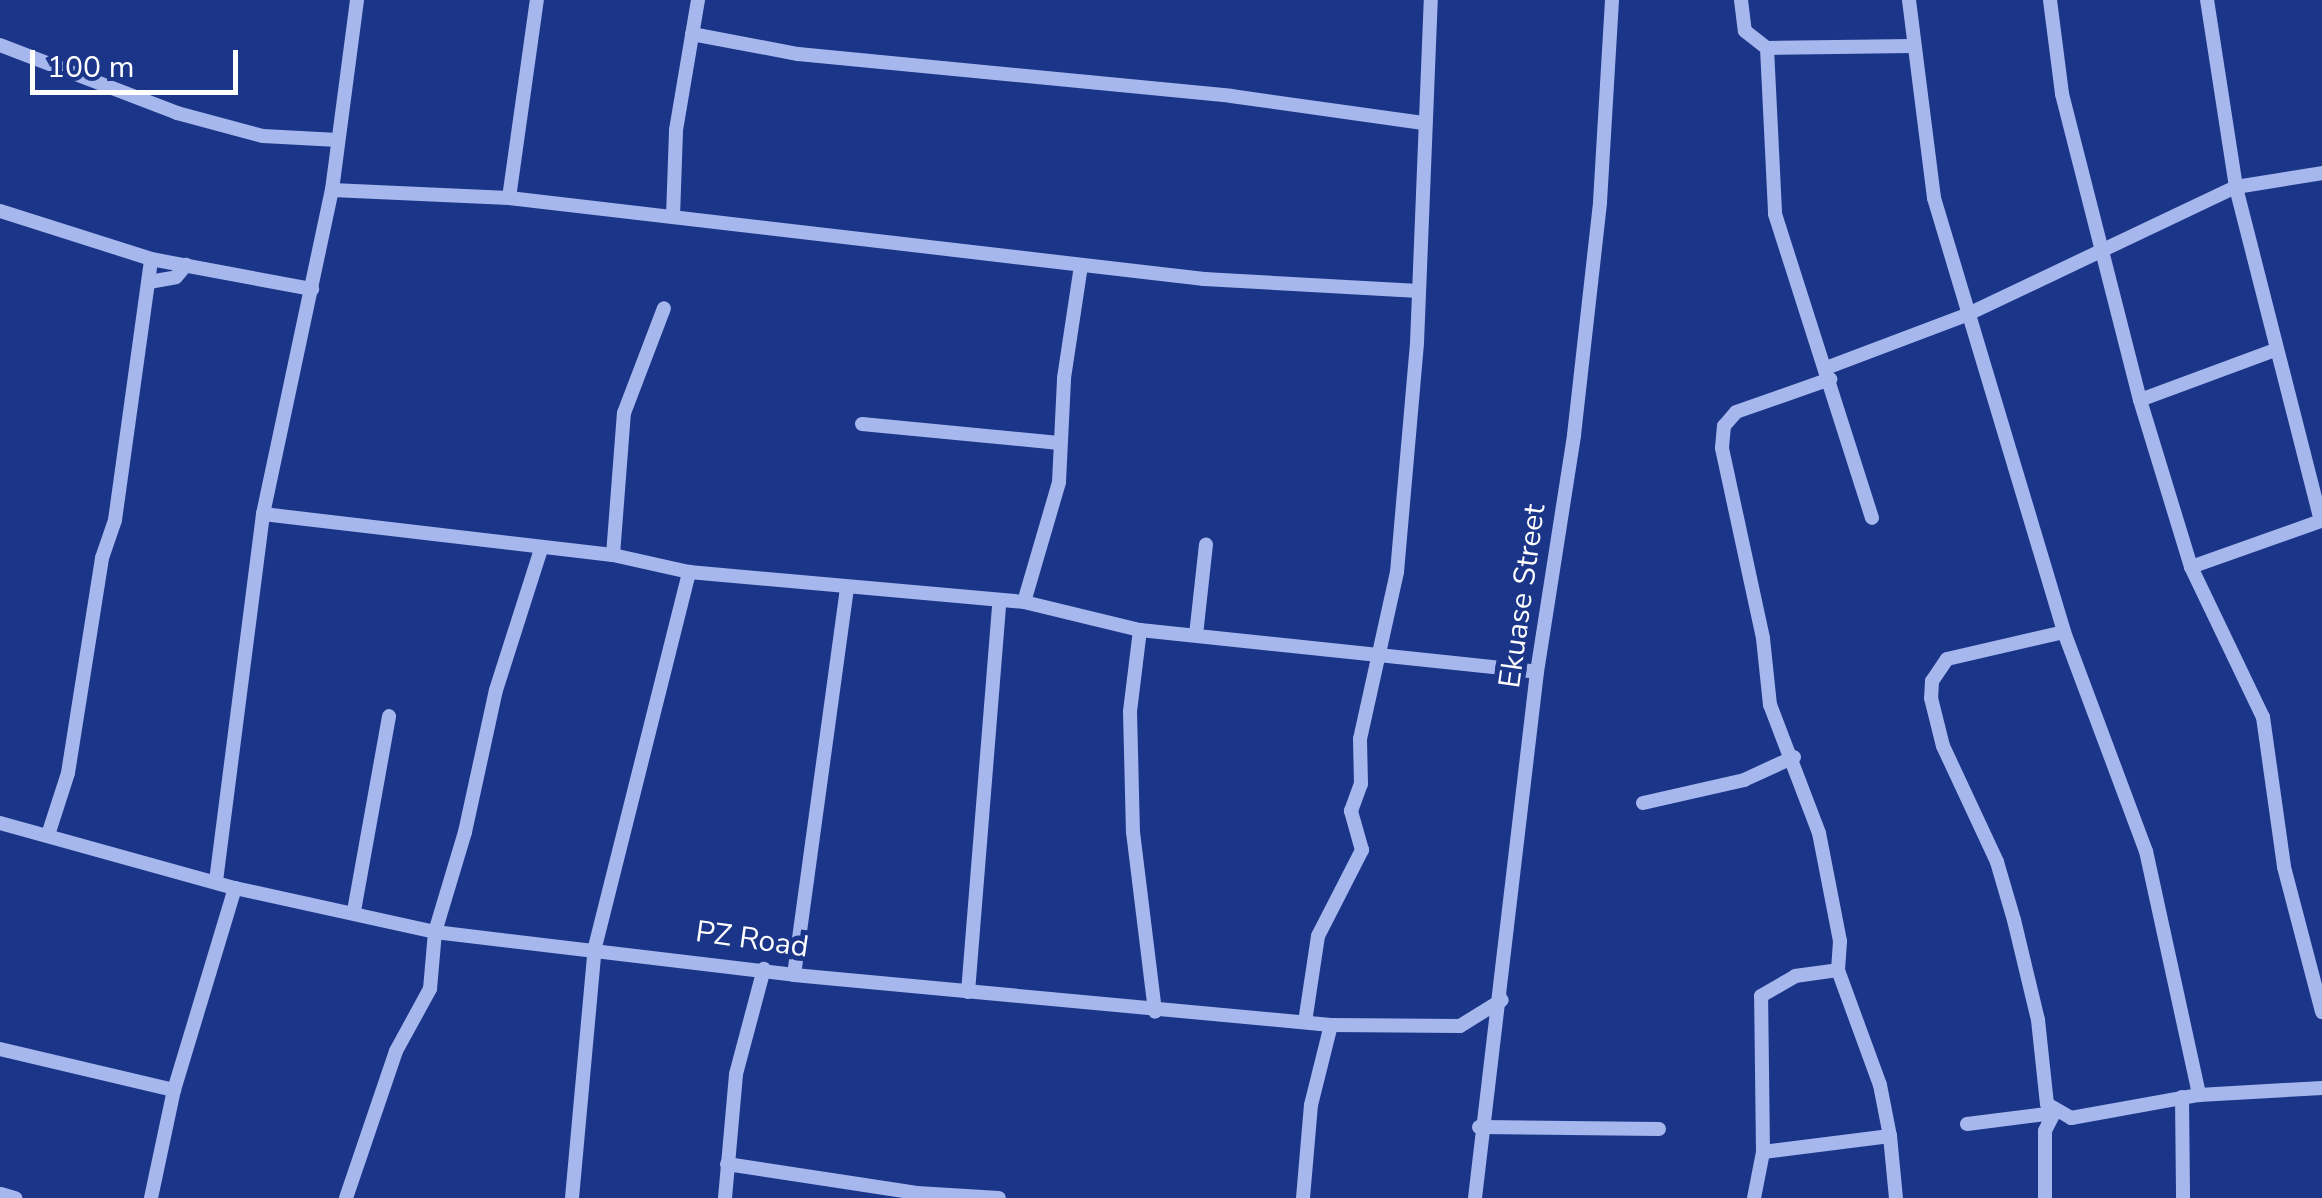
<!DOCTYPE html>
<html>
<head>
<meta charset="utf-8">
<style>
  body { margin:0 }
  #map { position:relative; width:2322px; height:1198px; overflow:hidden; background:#1b3589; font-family:"Nunito Sans",sans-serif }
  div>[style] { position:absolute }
  .minor>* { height:14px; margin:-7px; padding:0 7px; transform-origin:7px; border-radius:7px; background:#a5b7ec }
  span { translate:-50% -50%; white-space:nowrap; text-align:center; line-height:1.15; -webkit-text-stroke:10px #1b3589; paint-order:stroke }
  .street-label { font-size:30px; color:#fff }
  .scale { position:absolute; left:30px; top:50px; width:208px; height:45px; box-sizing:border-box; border:5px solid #fff; border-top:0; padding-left:12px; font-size:30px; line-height:35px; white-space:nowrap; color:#fff; -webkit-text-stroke:8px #1b3589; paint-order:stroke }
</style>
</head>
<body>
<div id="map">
  <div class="minor">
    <i style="left:1741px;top:0;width:31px;rotate:83deg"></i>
    <i style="left:1745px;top:31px;width:28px;rotate:38deg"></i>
    <i style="left:1767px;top:48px;width:145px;rotate:-0.8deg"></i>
    <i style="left:1909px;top:0;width:200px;rotate:82.8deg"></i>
    <i style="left:1934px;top:198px;width:453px;rotate:73.3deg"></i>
    <i style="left:2064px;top:632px;width:234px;rotate:69.5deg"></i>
    <i style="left:2146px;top:851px;width:250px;rotate:77.7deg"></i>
    <i style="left:2050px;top:0;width:95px;rotate:82.7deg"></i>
    <i style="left:2062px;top:94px;width:316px;rotate:75.7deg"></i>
    <i style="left:2140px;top:400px;width:175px;rotate:73deg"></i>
    <i style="left:2191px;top:567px;width:166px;rotate:64.4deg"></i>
    <i style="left:2263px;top:717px;width:151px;rotate:82deg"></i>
    <i style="left:2284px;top:867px;width:150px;rotate:75.3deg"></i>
    <i style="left:692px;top:34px;width:108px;rotate:10.7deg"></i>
    <i style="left:798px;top:54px;width:435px;rotate:5.5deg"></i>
    <i style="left:1231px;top:96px;width:194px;rotate:8deg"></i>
    <i style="left:0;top:45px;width:190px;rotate:21deg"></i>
    <i style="left:177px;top:113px;width:89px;rotate:15deg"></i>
    <i style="left:263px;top:136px;width:75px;rotate:3.1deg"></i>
    <i style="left:1767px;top:48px;width:166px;rotate:87.2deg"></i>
    <i style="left:1775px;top:214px;width:319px;rotate:72.3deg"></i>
    <i style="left:332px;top:190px;width:177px;rotate:2.6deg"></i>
    <i style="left:509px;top:198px;width:700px;rotate:6.65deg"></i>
    <i style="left:1204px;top:279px;width:215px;rotate:3.2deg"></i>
    <i style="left:509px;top:198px;width:200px;rotate:-82deg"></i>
    <i style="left:0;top:211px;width:158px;rotate:17.6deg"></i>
    <i style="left:151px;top:259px;width:164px;rotate:10.6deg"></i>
    <i style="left:673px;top:217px;width:87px;rotate:-88deg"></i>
    <i style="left:676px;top:130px;width:132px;rotate:-80.4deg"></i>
    <i style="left:149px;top:282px;width:27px;rotate:-10deg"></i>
    <i style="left:176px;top:277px;width:16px;rotate:-50deg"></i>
    <i style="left:1826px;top:368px;width:150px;rotate:-20.7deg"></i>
    <i style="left:1966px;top:315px;width:299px;rotate:-25.4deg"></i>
    <i style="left:2236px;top:187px;width:87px;rotate:-9.2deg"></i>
    <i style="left:2140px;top:400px;width:144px;rotate:-20.3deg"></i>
    <i style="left:862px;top:424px;width:198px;rotate:5.5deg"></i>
    <i style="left:263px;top:514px;width:352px;rotate:6.7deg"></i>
    <i style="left:613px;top:555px;width:78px;rotate:12.6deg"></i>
    <i style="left:689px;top:572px;width:336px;rotate:5.1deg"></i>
    <i style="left:1024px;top:602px;width:119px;rotate:13.6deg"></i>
    <i style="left:1140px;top:630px;width:399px;rotate:6deg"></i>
    <i style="left:613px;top:555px;width:142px;rotate:-85.6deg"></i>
    <i style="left:624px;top:413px;width:112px;rotate:-69.1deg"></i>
    <i style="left:2191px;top:567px;width:138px;rotate:-19.5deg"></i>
    <i style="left:2321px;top:521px;width:345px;rotate:-104.3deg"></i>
    <i style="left:2236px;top:187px;width:189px;rotate:-98.8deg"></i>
    <i style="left:1024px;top:602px;width:125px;rotate:-73.7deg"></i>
    <i style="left:1059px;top:482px;width:104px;rotate:-87.2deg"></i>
    <i style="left:1064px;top:378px;width:113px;rotate:-81.4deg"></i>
    <i style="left:1140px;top:630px;width:82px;rotate:97deg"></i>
    <i style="left:1130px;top:711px;width:121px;rotate:88.6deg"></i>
    <i style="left:1133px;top:832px;width:181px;rotate:83deg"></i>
    <i style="left:2064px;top:632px;width:120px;rotate:167deg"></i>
    <i style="left:1947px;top:659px;width:27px;rotate:124deg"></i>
    <i style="left:1932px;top:681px;width:17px;rotate:93deg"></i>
    <i style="left:1931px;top:698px;width:49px;rotate:76deg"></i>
    <i style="left:1943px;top:746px;width:128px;rotate:65deg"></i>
    <i style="left:1997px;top:862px;width:60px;rotate:73.7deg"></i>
    <i style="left:2014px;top:920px;width:103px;rotate:76.5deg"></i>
    <i style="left:2038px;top:1020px;width:84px;rotate:83.9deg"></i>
    <i style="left:2047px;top:1104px;width:28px;rotate:30deg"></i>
    <i style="left:2071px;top:1118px;width:130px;rotate:-10.2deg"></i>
    <i style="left:2199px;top:1095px;width:123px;rotate:-3.3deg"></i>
    <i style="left:1196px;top:635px;width:91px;rotate:-83.7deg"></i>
    <i style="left:1643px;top:803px;width:104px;rotate:-12.8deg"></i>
    <i style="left:1744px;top:780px;width:55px;rotate:-24.7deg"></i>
    <i style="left:0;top:823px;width:244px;rotate:15.5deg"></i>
    <i style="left:235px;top:888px;width:205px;rotate:12.4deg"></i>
    <i style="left:435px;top:932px;width:362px;rotate:6.8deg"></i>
    <i style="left:794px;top:975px;width:539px;rotate:5.32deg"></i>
    <i style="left:1331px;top:1025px;width:129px;rotate:0.4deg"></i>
    <i style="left:1460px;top:1026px;width:49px;rotate:-31.8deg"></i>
    <i style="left:48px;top:835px;width:65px;rotate:-72.1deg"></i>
    <i style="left:68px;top:773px;width:218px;rotate:-81deg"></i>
    <i style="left:102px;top:558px;width:40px;rotate:-71.1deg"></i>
    <i style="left:115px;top:520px;width:263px;rotate:-82.1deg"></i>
    <i style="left:216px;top:881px;width:370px;rotate:-82.7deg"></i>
    <i style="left:263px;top:514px;width:331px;rotate:-78deg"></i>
    <i style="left:332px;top:190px;width:192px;rotate:-82.5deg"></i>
    <i style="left:354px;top:911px;width:198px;rotate:-79.8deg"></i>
    <i style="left:794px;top:975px;width:391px;rotate:-82.2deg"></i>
    <i style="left:968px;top:992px;width:389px;rotate:-85.4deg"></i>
    <i style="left:1305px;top:1022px;width:87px;rotate:-81.4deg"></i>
    <i style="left:1318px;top:936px;width:97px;rotate:-62.9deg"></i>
    <i style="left:1362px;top:850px;width:41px;rotate:-105.8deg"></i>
    <i style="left:1351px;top:811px;width:29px;rotate:-70deg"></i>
    <i style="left:1361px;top:784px;width:45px;rotate:-91.3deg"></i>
    <i style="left:1360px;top:739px;width:171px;rotate:-77.5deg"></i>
    <i style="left:1397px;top:572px;width:230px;rotate:-85deg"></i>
    <i style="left:1417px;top:343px;width:343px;rotate:-87.7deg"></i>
    <i style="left:0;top:1049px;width:179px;rotate:13.3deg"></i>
    <i style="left:2182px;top:1097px;width:101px;rotate:89.4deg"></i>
    <i style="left:1967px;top:1124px;width:88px;rotate:-7.2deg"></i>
    <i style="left:2054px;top:1113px;width:20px;rotate:117deg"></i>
    <i style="left:2045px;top:1131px;width:67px;rotate:90deg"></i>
    <i style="left:1479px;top:1127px;width:180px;rotate:0.6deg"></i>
    <i style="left:1890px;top:1136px;width:62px;rotate:84.5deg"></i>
    <i style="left:1763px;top:1152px;width:128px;rotate:-7.2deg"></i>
    <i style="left:1890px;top:1136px;width:52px;rotate:-101.1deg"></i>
    <i style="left:1880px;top:1085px;width:122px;rotate:-110.1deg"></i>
    <i style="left:727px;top:1164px;width:192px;rotate:8.7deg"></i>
    <i style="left:917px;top:1193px;width:82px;rotate:3.5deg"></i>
    <i style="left:1px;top:1194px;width:15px;rotate:16deg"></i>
    <i style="left:151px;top:1198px;width:110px;rotate:-78deg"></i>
    <i style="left:174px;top:1090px;width:211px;rotate:-73.2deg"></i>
    <i style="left:346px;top:1198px;width:155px;rotate:-71.2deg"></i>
    <i style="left:396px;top:1051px;width:71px;rotate:-61.3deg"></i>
    <i style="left:430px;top:989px;width:57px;rotate:-85deg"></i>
    <i style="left:435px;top:932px;width:104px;rotate:-73.3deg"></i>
    <i style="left:465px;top:832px;width:145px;rotate:-77.7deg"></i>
    <i style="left:496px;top:690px;width:148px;rotate:-72.3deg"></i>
    <i style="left:572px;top:1198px;width:252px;rotate:-84.8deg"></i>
    <i style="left:595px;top:947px;width:387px;rotate:-75.9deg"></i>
    <i style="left:725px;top:1198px;width:124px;rotate:-84.9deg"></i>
    <i style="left:736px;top:1074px;width:109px;rotate:-75.1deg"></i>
    <i style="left:1303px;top:1198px;width:93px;rotate:-85.1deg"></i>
    <i style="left:1311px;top:1105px;width:82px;rotate:-76deg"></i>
    <i style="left:1475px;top:1198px;width:530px;rotate:-83.28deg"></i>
    <i style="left:1537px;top:672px;width:240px;rotate:-81.1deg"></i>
    <i style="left:1574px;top:435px;width:234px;rotate:-83.6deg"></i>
    <i style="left:1600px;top:202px;width:202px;rotate:-86.6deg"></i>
    <i style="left:1754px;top:1198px;width:47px;rotate:-78.9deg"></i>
    <i style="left:1763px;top:1152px;width:156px;rotate:-90.7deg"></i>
    <i style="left:1761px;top:996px;width:39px;rotate:-30deg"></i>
    <i style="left:1795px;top:976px;width:43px;rotate:-7.9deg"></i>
    <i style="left:1838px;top:970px;width:29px;rotate:-86deg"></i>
    <i style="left:1840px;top:941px;width:110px;rotate:-101deg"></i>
    <i style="left:1819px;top:833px;width:137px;rotate:-110.9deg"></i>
    <i style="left:1770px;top:705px;width:67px;rotate:-96deg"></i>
    <i style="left:1763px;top:638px;width:194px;rotate:-102.2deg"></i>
    <i style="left:1722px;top:448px;width:22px;rotate:-85deg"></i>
    <i style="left:1724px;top:426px;width:18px;rotate:-49deg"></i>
    <i style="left:1736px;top:412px;width:100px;rotate:-19.3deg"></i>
  </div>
  <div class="street-label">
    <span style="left:1523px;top:596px;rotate:-82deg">Ekuase Street</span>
    <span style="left:752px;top:940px;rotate:8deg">PZ Road</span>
  </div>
  <div class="scale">100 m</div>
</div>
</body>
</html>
